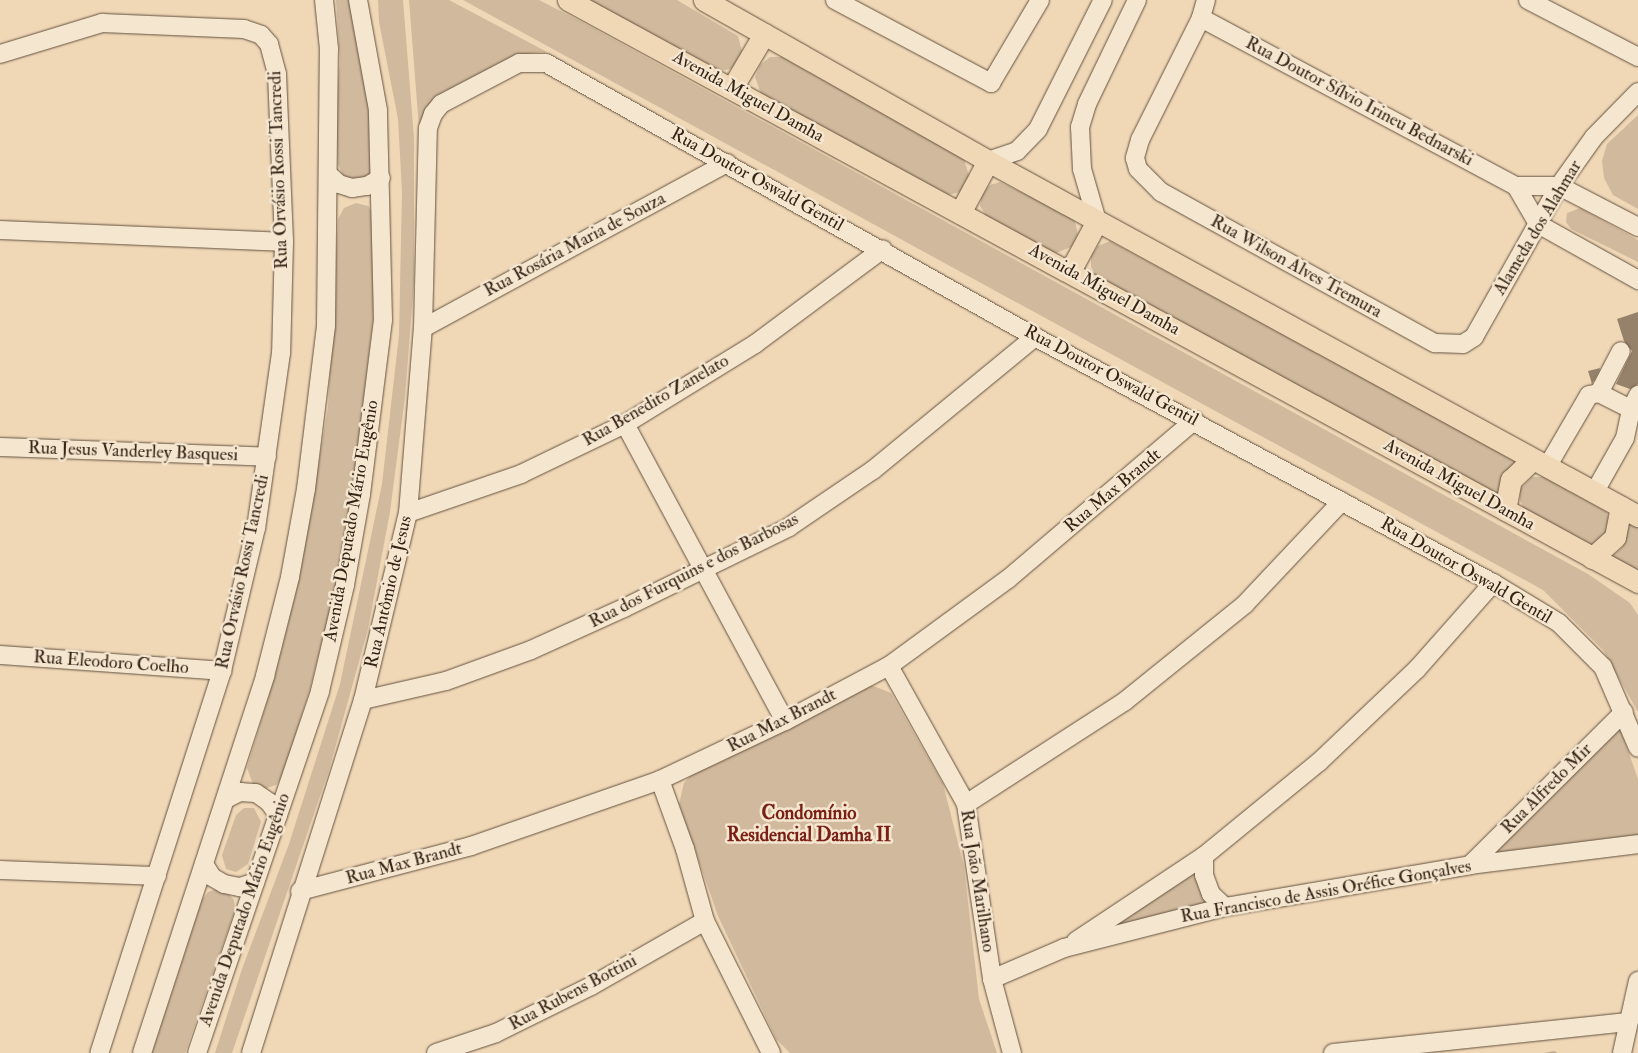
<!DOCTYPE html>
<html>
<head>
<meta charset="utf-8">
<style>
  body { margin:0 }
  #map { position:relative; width:1638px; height:1053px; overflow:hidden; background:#f0d8b7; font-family:"IM FELL Double Pica",serif }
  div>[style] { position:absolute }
  .green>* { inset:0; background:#d0b99c }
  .shadow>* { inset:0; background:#0003 }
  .building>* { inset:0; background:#96826a }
  .roads { filter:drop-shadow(0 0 1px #64513e) drop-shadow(0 0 1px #64513e) }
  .minor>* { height:18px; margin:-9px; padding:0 9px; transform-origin:9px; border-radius:9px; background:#f5e6d0 }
  .major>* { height:21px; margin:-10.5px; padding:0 10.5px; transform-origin:10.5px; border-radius:10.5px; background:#f0d8b7 }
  span { translate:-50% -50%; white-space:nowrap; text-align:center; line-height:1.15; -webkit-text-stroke:5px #f5e6d0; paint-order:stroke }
  .street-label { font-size:18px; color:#352416 }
  .neighbourhood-label { font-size:19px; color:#7a1f14; font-weight:700 }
</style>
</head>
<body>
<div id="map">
  <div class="green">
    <i style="clip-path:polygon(336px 0,350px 0,370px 110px,372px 171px,368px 177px,356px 181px,344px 177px,338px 165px,336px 110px,340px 61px)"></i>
    <i style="clip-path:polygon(378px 0,403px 0,414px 138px,414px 282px,405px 397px,390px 512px,368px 629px,329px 770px,232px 1053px,215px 1053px,242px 969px,289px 844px,340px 684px,382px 484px,399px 335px,402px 192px,398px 119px,379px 22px)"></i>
    <i style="clip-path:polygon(409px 0,449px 0,547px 52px,532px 53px,503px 61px,446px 91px,438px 97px,419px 128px)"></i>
    <i style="clip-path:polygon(463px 0,539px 0,580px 21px,1588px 574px,1630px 603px,1638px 615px,1638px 712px,1603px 650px,1543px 590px)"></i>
    <i style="clip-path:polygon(587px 0,677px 0,738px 36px,743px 55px,731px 69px,718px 71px)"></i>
    <i style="clip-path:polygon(770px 57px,782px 57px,964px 159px,969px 176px,960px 192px,948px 195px,761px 94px,755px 77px,760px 65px)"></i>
    <i style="clip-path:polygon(1638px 115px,1638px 209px,1613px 195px,1604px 178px,1602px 161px,1607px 144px)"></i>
    <i style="clip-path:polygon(1000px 182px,1074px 218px,1078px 234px,1073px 246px,1054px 254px,987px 217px,980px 206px,982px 194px,990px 185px)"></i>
    <i style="clip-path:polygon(356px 203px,368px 206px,375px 217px,373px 321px,353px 493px,336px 586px,310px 689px,283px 775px,276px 785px,264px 789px,253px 784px,247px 768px,275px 675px,299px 579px,328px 407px,338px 219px,344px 208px)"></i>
    <i style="clip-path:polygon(1580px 208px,1638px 240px,1638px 262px,1571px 229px,1566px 222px,1567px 213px)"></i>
    <i style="clip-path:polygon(1110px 241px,1520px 463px,1501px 499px,1097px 277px,1091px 267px,1091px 256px,1098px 246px)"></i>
    <i style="clip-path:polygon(1532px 477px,1544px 477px,1607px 512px,1611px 528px,1591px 545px,1525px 510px,1520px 501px,1520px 489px)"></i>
    <i style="clip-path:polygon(1630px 523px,1638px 527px,1638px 573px,1610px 559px,1623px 546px)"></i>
    <i style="clip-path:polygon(871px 685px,891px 693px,943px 784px,964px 866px,979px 999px,997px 1053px,790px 1053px,776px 1039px,718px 916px,679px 804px,684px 783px,692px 774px)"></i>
    <i style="clip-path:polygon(1619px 725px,1638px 779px,1638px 838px,1486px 857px)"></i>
    <i style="clip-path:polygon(244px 808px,254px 808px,261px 822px,248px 864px,236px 872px,226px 869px,222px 855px,236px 815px)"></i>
    <i style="clip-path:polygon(1198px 866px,1211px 904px,1098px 933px)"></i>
    <i style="clip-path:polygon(218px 889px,227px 892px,234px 900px,235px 910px,185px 1053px,152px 1053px,202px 900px,208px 892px)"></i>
  </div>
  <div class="shadow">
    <i style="clip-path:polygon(1600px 369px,1603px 371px,1596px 384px,1589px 372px)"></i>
    <i style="clip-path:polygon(1554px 1051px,1558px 1053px,1544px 1053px)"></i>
  </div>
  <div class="building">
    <i style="clip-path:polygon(1638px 312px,1638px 384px,1630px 389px,1616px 384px,1632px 351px,1624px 341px,1617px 319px)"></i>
    <i style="clip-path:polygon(1600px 368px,1592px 384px,1588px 371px)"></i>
  </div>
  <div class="roads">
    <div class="minor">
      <i style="left:835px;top:0;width:177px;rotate:28deg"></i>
      <i style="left:991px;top:83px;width:96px;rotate:-59.4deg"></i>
      <i style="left:1206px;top:0;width:19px;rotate:106deg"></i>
      <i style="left:1201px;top:18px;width:136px;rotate:116.6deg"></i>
      <i style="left:1140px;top:140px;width:19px;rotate:106deg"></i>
      <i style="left:1135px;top:158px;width:11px;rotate:75deg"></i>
      <i style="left:1138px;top:169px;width:33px;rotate:45deg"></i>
      <i style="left:1161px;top:192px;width:313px;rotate:28.9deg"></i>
      <i style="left:1435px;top:343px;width:28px;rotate:2deg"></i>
      <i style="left:1463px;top:344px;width:13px;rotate:-32deg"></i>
      <i style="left:1474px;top:337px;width:173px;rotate:-60.6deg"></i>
      <i style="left:1559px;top:186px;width:60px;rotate:-54.5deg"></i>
      <i style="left:1594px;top:137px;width:63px;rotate:-45.6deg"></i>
      <i style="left:1528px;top:0;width:124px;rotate:27.4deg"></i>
      <i style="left:1201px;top:18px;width:357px;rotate:28.1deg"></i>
      <i style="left:1516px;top:186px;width:43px"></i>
      <i style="left:1559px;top:186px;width:89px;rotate:27.4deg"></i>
      <i style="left:0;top:54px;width:107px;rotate:-16.9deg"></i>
      <i style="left:102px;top:23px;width:142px;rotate:2.4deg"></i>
      <i style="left:244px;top:29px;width:18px;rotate:19deg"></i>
      <i style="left:261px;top:35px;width:12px;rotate:48deg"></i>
      <i style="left:269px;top:44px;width:31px;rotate:75deg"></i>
      <i style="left:277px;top:74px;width:168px;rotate:87.6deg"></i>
      <i style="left:284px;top:242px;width:111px;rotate:91.5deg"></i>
      <i style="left:281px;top:353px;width:177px;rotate:98.1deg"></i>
      <i style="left:256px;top:528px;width:147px;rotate:103.4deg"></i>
      <i style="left:222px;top:671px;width:401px;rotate:107.8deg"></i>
      <i style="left:988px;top:161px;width:31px;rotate:-19deg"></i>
      <i style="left:1017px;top:151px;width:30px;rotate:-46deg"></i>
      <i style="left:1038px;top:129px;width:144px;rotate:-63.3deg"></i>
      <i style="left:329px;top:175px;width:13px;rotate:42deg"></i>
      <i style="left:339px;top:184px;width:14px;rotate:17deg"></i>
      <i style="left:352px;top:188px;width:15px;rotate:-8deg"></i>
      <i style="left:367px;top:186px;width:16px;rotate:-30deg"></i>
      <i style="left:1516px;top:186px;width:44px;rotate:59.9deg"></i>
      <i style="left:1097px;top:221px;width:54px;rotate:-106.1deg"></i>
      <i style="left:1082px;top:169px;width:42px;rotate:-92.7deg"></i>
      <i style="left:1080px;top:127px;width:24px;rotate:-73deg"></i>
      <i style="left:1087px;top:104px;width:115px;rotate:-64.3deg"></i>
      <i style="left:1538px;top:224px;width:115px;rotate:29.2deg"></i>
      <i style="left:0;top:230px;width:284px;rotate:2.4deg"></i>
      <i style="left:423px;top:328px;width:346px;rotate:-28.5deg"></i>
      <i style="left:1599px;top:393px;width:47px;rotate:-62.4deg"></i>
      <i style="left:625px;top:424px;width:337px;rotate:61.7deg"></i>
      <i style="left:0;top:447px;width:267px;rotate:2.1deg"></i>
      <i style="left:1547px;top:467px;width:83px;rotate:-59.7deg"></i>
      <i style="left:1589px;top:395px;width:10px;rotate:-11deg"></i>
      <i style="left:1599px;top:393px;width:36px;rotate:27deg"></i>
      <i style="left:1594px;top:493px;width:63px;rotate:-60.6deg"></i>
      <i style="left:1625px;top:438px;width:30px;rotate:-78deg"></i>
      <i style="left:1631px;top:409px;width:16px;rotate:-63deg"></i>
      <i style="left:408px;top:513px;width:120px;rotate:-19deg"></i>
      <i style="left:521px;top:474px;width:115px;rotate:-25.7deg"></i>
      <i style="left:625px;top:424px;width:153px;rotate:-31.6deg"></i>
      <i style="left:755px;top:344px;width:159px;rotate:-36.6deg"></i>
      <i style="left:0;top:655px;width:223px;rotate:4.1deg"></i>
      <i style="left:889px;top:666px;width:158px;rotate:60.8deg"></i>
      <i style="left:966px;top:804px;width:177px;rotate:81.5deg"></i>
      <i style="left:992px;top:979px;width:77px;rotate:74.9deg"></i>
      <i style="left:363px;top:700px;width:85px;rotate:-12.9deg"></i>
      <i style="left:446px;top:681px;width:90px;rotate:-20deg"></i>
      <i style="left:531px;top:650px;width:102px;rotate:-24.3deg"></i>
      <i style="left:624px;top:608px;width:184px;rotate:-26.1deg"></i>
      <i style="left:789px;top:527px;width:102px;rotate:-34.2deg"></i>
      <i style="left:873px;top:470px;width:210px;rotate:-39.4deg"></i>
      <i style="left:660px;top:780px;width:73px;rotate:70.1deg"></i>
      <i style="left:685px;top:849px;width:75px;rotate:74.5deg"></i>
      <i style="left:705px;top:921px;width:148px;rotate:63.4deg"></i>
      <i style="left:226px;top:799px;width:16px;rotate:-27deg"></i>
      <i style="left:240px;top:792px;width:16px;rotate:4deg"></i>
      <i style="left:256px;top:793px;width:16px;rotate:35deg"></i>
      <i style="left:269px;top:802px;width:16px;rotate:55deg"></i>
      <i style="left:966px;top:804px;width:189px;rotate:-32.9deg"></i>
      <i style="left:1125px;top:701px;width:154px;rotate:-38.9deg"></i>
      <i style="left:1245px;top:604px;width:141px;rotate:-46.7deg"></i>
      <i style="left:1204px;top:856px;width:19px;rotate:90deg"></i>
      <i style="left:1204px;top:875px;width:20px;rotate:70deg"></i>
      <i style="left:1211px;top:894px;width:19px;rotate:43deg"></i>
      <i style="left:204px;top:864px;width:15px;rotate:58deg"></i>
      <i style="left:212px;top:877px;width:14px;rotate:30deg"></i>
      <i style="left:224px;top:884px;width:16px;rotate:11deg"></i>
      <i style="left:240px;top:887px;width:16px;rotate:-18deg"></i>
      <i style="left:1470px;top:865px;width:217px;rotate:-44.8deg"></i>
      <i style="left:0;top:870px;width:157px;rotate:2.2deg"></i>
      <i style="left:300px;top:891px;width:177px;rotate:-14.7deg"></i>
      <i style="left:471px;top:846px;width:200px;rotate:-19.2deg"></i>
      <i style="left:660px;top:780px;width:138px;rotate:-25.3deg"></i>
      <i style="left:785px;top:721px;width:118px;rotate:-27.9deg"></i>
      <i style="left:889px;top:666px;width:147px;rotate:-36.2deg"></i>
      <i style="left:1008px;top:579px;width:245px;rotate:-40.4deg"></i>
      <i style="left:1076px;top:941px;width:154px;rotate:-33.6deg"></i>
      <i style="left:1204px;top:856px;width:149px;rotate:-39.3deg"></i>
      <i style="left:1319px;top:762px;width:135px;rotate:-43.5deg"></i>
      <i style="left:1417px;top:669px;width:115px;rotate:-48.5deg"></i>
      <i style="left:992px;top:979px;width:78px;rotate:-23.3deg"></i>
      <i style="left:1064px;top:948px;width:166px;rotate:-14.3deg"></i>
      <i style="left:1225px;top:907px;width:249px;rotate:-9.7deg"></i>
      <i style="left:1470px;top:865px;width:169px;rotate:-7.1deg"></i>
      <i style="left:142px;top:1053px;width:397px;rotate:-71.9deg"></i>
      <i style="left:265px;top:676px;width:102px;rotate:-75.8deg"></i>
      <i style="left:290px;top:577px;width:89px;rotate:-79.7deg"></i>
      <i style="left:306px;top:489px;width:165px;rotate:-83deg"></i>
      <i style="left:326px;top:325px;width:276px;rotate:-89.4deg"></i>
      <i style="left:329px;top:49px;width:49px;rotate:-95.8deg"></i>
      <i style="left:197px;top:1053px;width:382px;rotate:-71.2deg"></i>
      <i style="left:320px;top:691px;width:109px;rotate:-76.7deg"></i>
      <i style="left:345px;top:585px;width:92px;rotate:-80deg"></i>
      <i style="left:361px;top:494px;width:175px;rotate:-82.8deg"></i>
      <i style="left:383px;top:320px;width:210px;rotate:-91.4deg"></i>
      <i style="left:378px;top:110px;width:112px;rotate:-100.3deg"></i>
      <i style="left:251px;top:1053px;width:370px;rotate:-72.4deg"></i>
      <i style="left:363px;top:700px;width:192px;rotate:-76.5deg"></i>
      <i style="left:408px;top:513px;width:186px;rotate:-85.4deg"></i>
      <i style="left:423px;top:328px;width:200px;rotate:-88.6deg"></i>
      <i style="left:428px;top:128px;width:15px;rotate:-70deg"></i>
      <i style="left:433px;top:114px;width:13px;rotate:-51deg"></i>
      <i style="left:441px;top:104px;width:88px;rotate:-27.7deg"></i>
      <i style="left:519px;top:63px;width:27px"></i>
      <i style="left:546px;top:63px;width:561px;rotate:29.26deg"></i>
      <i style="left:1035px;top:337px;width:520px;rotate:28.24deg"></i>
      <i style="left:1493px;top:583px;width:77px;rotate:31.2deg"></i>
      <i style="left:1559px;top:623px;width:62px;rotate:45deg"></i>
      <i style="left:1603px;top:667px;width:88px;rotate:66.6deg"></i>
      <i style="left:436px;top:1053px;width:63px;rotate:-18.4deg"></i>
      <i style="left:496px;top:1033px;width:106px;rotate:-26.3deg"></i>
      <i style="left:591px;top:986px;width:131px;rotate:-29.7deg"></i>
      <i style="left:1333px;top:1053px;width:297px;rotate:-6deg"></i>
      <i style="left:1622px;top:1053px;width:74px;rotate:-77.5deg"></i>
    </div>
    <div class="major">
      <i style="left:568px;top:0;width:1218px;rotate:28.54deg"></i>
      <i style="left:704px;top:0;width:326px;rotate:29.5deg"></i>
      <i style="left:988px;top:161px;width:741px;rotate:28.64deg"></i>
      <i style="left:732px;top:88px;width:63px;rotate:-59.3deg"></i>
      <i style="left:960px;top:213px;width:59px;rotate:-61.7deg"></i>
      <i style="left:1070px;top:271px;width:57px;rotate:-61.6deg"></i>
      <i style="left:1505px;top:510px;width:31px;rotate:-79deg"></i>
      <i style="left:1511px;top:480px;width:29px;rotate:-44deg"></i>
      <i style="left:1592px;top:558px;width:31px;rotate:-42deg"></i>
      <i style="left:1615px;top:537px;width:31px;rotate:-79deg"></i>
    </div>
  </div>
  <div class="street-label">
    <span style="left:748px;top:97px;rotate:29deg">Avenida Miguel Damha</span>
    <span style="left:1359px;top:102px;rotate:28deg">Rua Doutor Sílvio Irineu Bednarski</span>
    <span style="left:279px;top:170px;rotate:-92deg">Rua Orvásio Rossi Tancredi</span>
    <span style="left:757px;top:180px;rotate:29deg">Rua Doutor Oswald Gentil</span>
    <span style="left:1538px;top:228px;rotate:-59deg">Alameda dos Alahmar</span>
    <span style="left:575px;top:245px;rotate:-28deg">Rua Rosária Maria de Souza</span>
    <span style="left:1296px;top:267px;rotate:29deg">Rua Wilson Alves Tremura</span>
    <span style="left:1104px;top:290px;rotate:29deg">Avenida Miguel Damha</span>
    <span style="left:1111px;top:376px;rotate:28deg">Rua Doutor Oswald Gentil</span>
    <span style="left:656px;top:401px;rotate:-30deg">Rua Benedito Zanelato</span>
    <span style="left:133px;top:452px;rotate:2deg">Rua Jesus Vanderley Basquesi</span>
    <span style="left:1459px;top:485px;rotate:29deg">Avenida Miguel Damha</span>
    <span style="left:1113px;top:491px;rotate:-40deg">Rua Max Brandt</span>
    <span style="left:352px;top:521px;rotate:-80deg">Avenida Deputado Mário Eugênio</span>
    <span style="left:694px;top:571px;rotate:-27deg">Rua dos Furquins e dos Barbosas</span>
    <span style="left:1466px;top:571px;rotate:30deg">Rua Doutor Oswald Gentil</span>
    <span style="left:243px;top:572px;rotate:-78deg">Rua Orvásio Rossi Tancredi</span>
    <span style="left:389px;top:592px;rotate:-77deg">Rua Antômio de Jesus</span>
    <span style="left:111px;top:663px;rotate:4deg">Rua Eleodoro Coelho</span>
    <span style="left:782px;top:721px;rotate:-27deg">Rua Max Brandt</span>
    <span style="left:1547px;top:789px;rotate:-45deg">Rua Alfredo Mir</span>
    <span style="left:404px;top:864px;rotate:-15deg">Rua Max Brandt</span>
    <span style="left:977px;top:881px;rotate:81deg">Rua João Marilhano</span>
    <span style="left:1326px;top:892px;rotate:-10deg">Rua Francisco de Assis Oréfice Gonçalves</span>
    <span style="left:245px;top:910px;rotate:-71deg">Avenida Deputado Mário Eugênio</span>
    <span style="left:573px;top:993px;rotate:-28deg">Rua Rubens Bottini</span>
  </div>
  <div class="neighbourhood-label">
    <span style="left:809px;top:825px">Condomínio<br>Residencial Damha II</span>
  </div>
</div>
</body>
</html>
